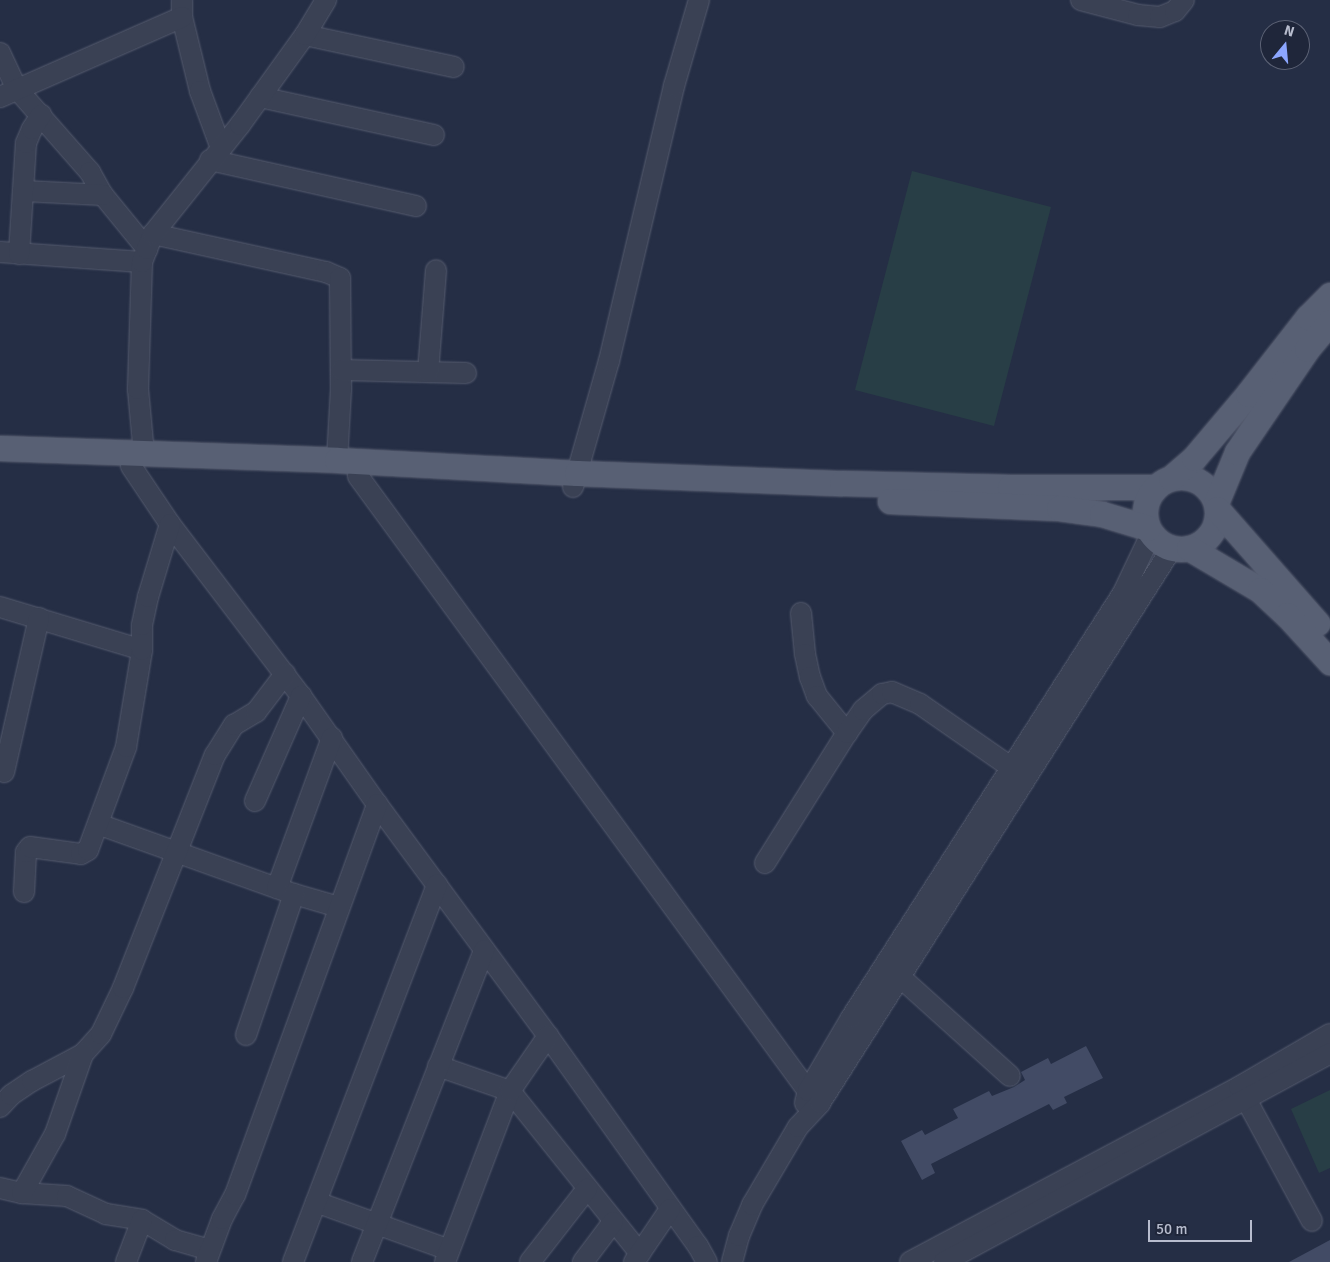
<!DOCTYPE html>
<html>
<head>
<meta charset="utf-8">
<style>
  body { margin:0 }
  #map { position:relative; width:1330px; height:1262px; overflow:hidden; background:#252e45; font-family:Signika,sans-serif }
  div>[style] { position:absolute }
  .green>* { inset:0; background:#283e46 }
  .building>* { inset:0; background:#424b65 }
  .roads { filter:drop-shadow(0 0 1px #565c6f) drop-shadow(0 0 1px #565c6f) }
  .minor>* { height:20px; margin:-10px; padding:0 10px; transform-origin:10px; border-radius:10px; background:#3a4154 }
  .major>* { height:25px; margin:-12.5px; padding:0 12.5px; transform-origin:12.5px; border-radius:12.5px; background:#586074 }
  .major>.ring { margin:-12.5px; padding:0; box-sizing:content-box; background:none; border:25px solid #586074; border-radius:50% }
  span { translate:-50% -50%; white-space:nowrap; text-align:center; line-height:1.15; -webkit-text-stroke:4px #1f263a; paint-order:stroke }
  .north { position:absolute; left:1260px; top:20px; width:50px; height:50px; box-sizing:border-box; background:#1f263a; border:1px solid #5c6275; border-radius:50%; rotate:17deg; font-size:14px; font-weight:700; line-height:20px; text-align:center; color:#b8bdce }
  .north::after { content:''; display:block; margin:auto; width:18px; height:22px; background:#8ca6ff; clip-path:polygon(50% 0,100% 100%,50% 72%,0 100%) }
  .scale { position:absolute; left:1148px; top:1220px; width:104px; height:22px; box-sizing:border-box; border:2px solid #b8bdce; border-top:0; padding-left:6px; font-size:15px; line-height:18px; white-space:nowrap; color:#b8bdce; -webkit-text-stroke:4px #1f263a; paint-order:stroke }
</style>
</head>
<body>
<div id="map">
  <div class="green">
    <i style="clip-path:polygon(912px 171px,1051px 207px,994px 426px,855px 390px)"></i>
    <i style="clip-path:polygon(1330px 1090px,1330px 1168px,1319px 1173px,1291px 1109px)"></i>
  </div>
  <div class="building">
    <i style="clip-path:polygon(1086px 1046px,1103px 1078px,1064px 1097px,1067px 1103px,1053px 1110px,1049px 1104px,931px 1164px,935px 1173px,922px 1180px,901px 1141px,922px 1130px,925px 1135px,958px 1118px,953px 1109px,989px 1091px,992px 1096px,1014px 1087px,1025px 1080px,1021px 1072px,1048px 1058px,1051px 1064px)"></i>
    <i style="clip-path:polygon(1330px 1240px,1330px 1262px,1289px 1262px)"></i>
  </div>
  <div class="roads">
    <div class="minor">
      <i style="left:182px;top:0;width:17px;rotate:90deg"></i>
      <i style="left:182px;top:17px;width:76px;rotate:76.3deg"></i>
      <i style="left:200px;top:91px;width:61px;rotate:69.8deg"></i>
      <i style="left:1081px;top:0;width:59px;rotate:14.7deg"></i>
      <i style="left:1138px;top:15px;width:22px;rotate:5deg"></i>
      <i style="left:1160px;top:17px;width:16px;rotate:-22deg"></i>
      <i style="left:1175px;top:11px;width:14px;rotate:-51deg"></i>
      <i style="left:305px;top:35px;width:152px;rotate:12.1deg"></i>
      <i style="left:0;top:53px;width:40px;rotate:65deg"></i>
      <i style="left:17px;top:89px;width:111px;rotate:48.7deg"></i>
      <i style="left:90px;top:172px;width:26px;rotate:61deg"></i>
      <i style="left:103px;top:195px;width:70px;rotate:50.8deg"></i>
      <i style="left:0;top:97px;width:199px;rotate:-23.7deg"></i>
      <i style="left:260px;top:97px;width:178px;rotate:12.3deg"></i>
      <i style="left:210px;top:160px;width:211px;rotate:12.6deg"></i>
      <i style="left:24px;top:191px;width:79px;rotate:2.9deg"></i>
      <i style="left:153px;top:234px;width:177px;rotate:12.4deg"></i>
      <i style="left:326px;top:272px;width:15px;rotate:23deg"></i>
      <i style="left:340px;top:278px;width:111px;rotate:89.5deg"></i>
      <i style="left:341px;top:389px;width:71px;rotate:93.2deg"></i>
      <i style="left:0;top:252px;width:142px;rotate:4deg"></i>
      <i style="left:19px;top:254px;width:111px;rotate:-86.4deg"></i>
      <i style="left:26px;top:143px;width:15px;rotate:-67deg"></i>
      <i style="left:32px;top:129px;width:17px;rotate:-57deg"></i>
      <i style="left:341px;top:370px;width:125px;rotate:1.4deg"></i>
      <i style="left:428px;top:372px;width:102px;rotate:-85.5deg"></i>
      <i style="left:144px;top:454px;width:65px;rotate:-95.3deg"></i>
      <i style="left:138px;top:389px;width:127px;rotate:-88.2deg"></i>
      <i style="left:142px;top:262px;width:14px;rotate:-69deg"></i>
      <i style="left:147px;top:249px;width:16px;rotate:-68deg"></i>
      <i style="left:153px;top:234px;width:139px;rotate:-51.4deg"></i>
      <i style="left:240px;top:125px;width:111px;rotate:-54.2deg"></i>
      <i style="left:305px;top:35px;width:41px;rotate:-59deg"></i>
      <i style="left:131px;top:466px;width:70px;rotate:56.1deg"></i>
      <i style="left:170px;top:524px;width:216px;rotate:52.7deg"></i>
      <i style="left:301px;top:696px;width:132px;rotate:54.9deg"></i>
      <i style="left:377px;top:804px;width:288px;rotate:53.6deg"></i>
      <i style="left:548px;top:1036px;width:258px;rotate:54.5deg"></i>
      <i style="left:698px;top:1246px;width:18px;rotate:61deg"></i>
      <i style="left:358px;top:476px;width:762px;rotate:53.81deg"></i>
      <i style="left:808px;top:1091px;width:17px;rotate:45deg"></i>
      <i style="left:573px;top:487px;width:131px;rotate:-74.1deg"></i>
      <i style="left:609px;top:361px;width:283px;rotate:-76.7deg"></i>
      <i style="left:674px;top:86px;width:90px;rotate:-73.8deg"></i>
      <i style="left:0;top:607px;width:148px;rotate:16.8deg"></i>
      <i style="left:801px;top:613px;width:41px;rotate:84.4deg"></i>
      <i style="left:805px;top:654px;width:24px;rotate:78deg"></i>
      <i style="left:810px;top:677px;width:20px;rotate:70deg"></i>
      <i style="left:817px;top:696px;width:48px;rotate:51deg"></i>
      <i style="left:4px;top:772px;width:158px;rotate:-77.2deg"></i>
      <i style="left:255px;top:801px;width:115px;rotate:-66.3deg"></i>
      <i style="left:98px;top:824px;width:208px;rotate:19.7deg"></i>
      <i style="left:294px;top:894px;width:47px;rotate:16.1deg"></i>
      <i style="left:765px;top:863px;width:154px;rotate:-57.8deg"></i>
      <i style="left:847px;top:733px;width:28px;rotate:-55deg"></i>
      <i style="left:863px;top:710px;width:25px;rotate:-40deg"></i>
      <i style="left:882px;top:694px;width:10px;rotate:-11deg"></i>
      <i style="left:892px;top:692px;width:30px;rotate:23deg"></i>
      <i style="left:920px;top:704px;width:112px;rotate:34.8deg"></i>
      <i style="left:277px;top:888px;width:160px;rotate:-69.9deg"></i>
      <i style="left:24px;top:892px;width:40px;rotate:-87.1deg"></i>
      <i style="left:26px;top:852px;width:6px;rotate:-51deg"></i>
      <i style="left:30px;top:847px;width:51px;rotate:7.8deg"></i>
      <i style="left:81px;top:854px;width:8px;rotate:-30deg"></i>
      <i style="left:88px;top:850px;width:110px;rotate:-69.7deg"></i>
      <i style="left:126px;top:747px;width:98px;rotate:-80.6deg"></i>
      <i style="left:142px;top:650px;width:25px;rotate:-90deg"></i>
      <i style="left:142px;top:625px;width:29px;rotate:-78deg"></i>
      <i style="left:148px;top:597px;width:76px;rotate:-73.2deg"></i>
      <i style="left:899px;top:976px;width:149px;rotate:42deg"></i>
      <i style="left:246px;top:1035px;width:149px;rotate:-71.2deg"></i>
      <i style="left:438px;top:1066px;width:76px;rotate:19.1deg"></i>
      <i style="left:510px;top:1091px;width:208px;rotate:51.3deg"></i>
      <i style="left:1240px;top:1088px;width:151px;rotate:61.6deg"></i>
      <i style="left:805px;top:1103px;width:12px;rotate:-76deg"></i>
      <i style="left:808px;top:1091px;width:85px;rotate:-59.5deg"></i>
      <i style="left:851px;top:1018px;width:505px;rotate:-57.38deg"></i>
      <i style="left:1123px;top:593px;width:65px;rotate:-64.6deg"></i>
      <i style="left:0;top:1107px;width:16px;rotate:-47deg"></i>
      <i style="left:11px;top:1095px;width:25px;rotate:-34deg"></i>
      <i style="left:32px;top:1081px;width:58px;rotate:-27.9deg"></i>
      <i style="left:83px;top:1054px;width:27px;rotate:-48deg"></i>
      <i style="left:101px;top:1034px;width:51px;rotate:-64.4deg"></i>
      <i style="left:123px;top:988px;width:251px;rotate:-68.5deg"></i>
      <i style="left:215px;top:755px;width:36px;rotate:-58deg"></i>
      <i style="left:234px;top:725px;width:26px;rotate:-31deg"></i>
      <i style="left:256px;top:712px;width:48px;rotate:-52.7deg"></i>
      <i style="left:0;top:1188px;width:23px;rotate:13deg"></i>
      <i style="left:22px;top:1193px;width:45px;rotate:3.8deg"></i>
      <i style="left:67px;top:1196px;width:43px;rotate:24.8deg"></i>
      <i style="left:106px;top:1214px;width:36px;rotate:9deg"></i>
      <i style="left:142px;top:1220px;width:39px;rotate:31deg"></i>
      <i style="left:175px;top:1240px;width:36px;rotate:16deg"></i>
      <i style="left:22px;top:1193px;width:68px;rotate:-60.8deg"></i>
      <i style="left:55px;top:1134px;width:85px;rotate:-70.7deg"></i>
      <i style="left:316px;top:1202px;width:141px;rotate:19.8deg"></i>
      <i style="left:126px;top:1262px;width:45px;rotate:-69.1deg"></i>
      <i style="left:206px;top:1262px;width:46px;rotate:-69.6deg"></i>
      <i style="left:222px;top:1219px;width:27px;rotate:-62deg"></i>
      <i style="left:235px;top:1195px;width:416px;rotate:-70deg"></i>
      <i style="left:293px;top:1262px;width:404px;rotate:-69.1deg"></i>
      <i style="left:362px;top:1262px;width:335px;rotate:-68.6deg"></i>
      <i style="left:445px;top:1262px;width:183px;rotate:-69.2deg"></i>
      <i style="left:510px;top:1091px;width:67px;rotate:-55.4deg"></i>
      <i style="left:530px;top:1262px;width:93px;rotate:-52deg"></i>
      <i style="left:583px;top:1262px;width:50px;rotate:-53.1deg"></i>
      <i style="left:634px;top:1262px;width:64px;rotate:-55.8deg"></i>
      <i style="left:732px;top:1262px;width:27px;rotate:-75deg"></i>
      <i style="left:739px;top:1236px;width:34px;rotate:-67deg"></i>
      <i style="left:752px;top:1205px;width:91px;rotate:-59.5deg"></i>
      <i style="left:798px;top:1127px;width:33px;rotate:-47deg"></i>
      <i style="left:820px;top:1103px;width:657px;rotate:-57.62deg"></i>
      <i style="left:910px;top:1262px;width:373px;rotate:-28deg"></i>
      <i style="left:1239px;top:1087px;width:105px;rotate:-30.2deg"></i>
      <i style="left:944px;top:1262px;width:439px;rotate:-28.4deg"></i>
    </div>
    <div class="major">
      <i style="left:0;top:448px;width:337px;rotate:2deg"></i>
      <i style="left:337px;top:460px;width:240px;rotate:3.1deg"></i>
      <i style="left:577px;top:473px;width:265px;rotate:2.2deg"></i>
      <i style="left:842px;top:483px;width:168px;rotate:1.4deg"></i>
      <i style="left:1010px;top:487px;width:144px"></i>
      <i class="ring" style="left:1145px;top:477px;width:47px;height:47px"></i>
      <i style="left:1171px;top:478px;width:30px;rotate:-41deg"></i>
      <i style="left:1194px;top:458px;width:84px;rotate:-49.8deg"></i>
      <i style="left:1248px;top:394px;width:98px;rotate:-52.1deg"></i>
      <i style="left:1308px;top:317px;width:31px;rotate:-45deg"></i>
      <i style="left:890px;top:501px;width:169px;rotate:2.4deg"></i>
      <i style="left:1059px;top:508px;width:43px;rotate:7.9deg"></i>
      <i style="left:1102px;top:514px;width:48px;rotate:16.9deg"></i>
      <i style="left:1216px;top:503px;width:55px;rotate:-67.6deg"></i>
      <i style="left:1237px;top:452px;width:125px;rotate:-55.8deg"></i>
      <i style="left:1307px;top:349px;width:35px;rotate:-50deg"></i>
      <i style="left:1217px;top:509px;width:152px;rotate:48.7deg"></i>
      <i style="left:1189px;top:548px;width:82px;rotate:30.6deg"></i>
      <i style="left:1260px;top:590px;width:37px;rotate:43deg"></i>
      <i style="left:1287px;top:615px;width:64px;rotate:47.5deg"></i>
    </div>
  </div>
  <div class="north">N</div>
  <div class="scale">50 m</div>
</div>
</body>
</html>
